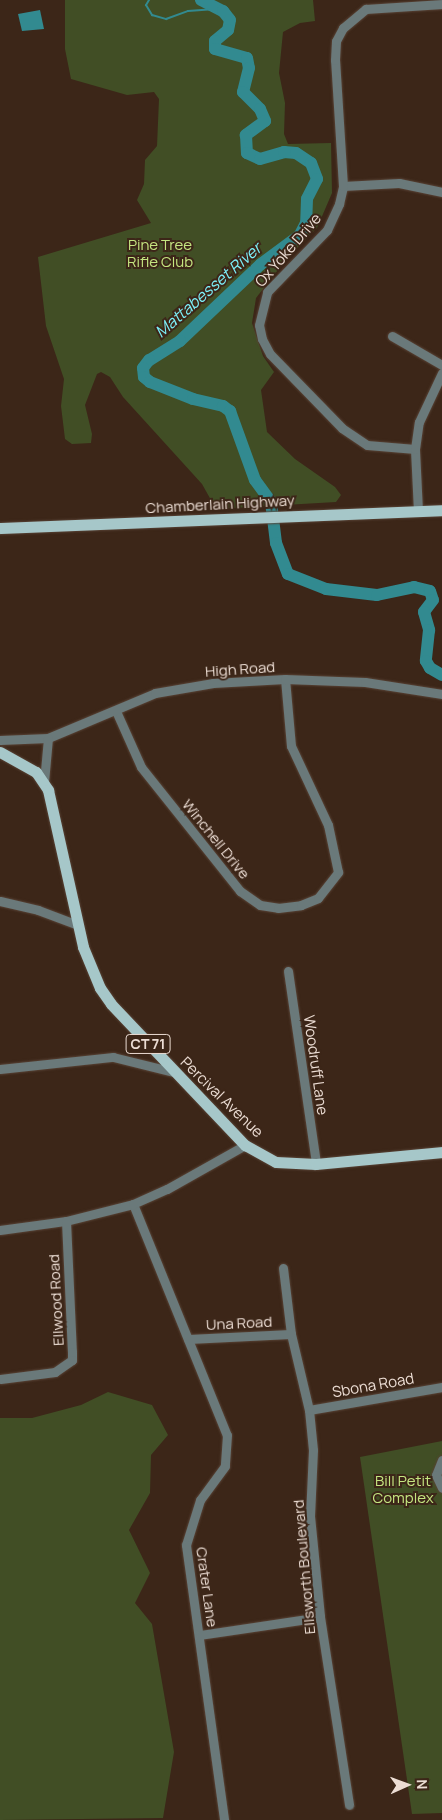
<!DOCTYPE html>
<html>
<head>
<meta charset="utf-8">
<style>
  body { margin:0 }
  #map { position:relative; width:442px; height:1820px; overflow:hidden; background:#3c2618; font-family:Manrope,sans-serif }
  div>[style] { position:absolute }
  .green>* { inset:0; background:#414e25 }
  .water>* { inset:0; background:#328a90 }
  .stream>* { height:2px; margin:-1px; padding:0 1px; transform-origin:1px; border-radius:1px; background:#328a90 }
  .river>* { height:12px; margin:-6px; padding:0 6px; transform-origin:6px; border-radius:6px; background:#328a90 }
  .roads { filter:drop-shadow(0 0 1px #584336) drop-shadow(0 0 1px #584336) }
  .minor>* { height:9px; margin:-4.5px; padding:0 4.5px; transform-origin:4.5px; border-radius:4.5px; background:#6a797a }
  .major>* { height:11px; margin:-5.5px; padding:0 5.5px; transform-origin:5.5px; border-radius:5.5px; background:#a6c7c9 }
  span { translate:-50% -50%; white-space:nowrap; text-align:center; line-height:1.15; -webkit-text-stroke:4px #3c2618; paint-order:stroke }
  .shield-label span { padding:1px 4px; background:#3c2618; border:1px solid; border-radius:4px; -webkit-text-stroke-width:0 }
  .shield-label { font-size:14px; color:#ecddd4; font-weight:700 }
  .park-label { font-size:15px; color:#c4e580 }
  .street-label { font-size:15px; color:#ecddd4 }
  .water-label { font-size:16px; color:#7df1fa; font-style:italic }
  .north { position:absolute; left:382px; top:1760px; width:50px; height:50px; -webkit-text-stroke:4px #3c2618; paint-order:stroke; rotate:88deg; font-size:14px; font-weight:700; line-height:20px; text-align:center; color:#ecddd4 }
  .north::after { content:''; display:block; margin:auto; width:18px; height:22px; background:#ecddd4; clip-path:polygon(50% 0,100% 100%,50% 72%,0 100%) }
</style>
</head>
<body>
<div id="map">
  <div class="green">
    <i style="clip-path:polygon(65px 0,313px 0,315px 21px,300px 23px,283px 32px,279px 73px,285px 103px,284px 134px,288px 144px,331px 143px,332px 193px,317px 228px,288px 257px,256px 298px,252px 323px,263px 356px,274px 372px,261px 390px,267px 432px,295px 459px,335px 487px,341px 495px,336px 502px,216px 509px,202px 484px,123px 397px,110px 377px,101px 372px,97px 374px,85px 405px,92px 434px,91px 443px,72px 444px,65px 439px,61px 406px,64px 379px,46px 326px,38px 257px,151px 223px,137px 200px,144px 184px,145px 160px,157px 146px,159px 99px,154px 92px,127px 95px,71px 79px,65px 49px)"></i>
    <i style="clip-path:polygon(108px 1392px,152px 1405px,168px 1435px,151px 1455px,150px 1493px,129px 1530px,150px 1573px,135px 1603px,152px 1624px,174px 1752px,163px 1818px,0 1820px,0 1418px,32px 1418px,81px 1405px)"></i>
    <i style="clip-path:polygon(442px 1441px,442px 1813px,412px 1814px,360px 1457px)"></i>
  </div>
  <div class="water">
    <i style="clip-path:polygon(40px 10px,44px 29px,22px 31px,18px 14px)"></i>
  </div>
  <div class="stream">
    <i style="left:149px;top:0;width:6px;rotate:121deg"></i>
    <i style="left:146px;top:5px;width:12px;rotate:59deg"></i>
    <i style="left:152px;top:15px;width:15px;rotate:16deg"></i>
    <i style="left:166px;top:19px;width:23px;rotate:-20deg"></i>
    <i style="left:188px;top:11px;width:31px;rotate:-4deg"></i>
  </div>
  <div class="river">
    <i style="left:201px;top:0;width:25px;rotate:27deg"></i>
    <i style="left:223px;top:11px;width:11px;rotate:52deg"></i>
    <i style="left:230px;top:20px;width:10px;rotate:101deg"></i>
    <i style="left:228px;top:30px;width:17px;rotate:140deg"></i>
    <i style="left:215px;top:41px;width:8px;rotate:90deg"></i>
    <i style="left:215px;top:49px;width:33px;rotate:16deg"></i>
    <i style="left:247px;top:58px;width:10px;rotate:79deg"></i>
    <i style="left:249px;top:68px;width:25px;rotate:104deg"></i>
    <i style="left:243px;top:92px;width:24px;rotate:45deg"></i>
    <i style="left:260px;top:109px;width:13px;rotate:67deg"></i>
    <i style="left:265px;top:121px;width:24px;rotate:144deg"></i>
    <i style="left:246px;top:135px;width:18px;rotate:87deg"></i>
    <i style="left:247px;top:153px;width:14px;rotate:25deg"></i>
    <i style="left:260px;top:159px;width:25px;rotate:-16deg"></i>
    <i style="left:284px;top:152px;width:12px;rotate:5deg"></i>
    <i style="left:296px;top:153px;width:18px;rotate:34deg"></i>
    <i style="left:311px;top:163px;width:17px;rotate:69deg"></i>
    <i style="left:317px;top:179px;width:22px;rotate:117deg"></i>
    <i style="left:307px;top:199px;width:24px;rotate:92deg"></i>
    <i style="left:306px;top:223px;width:13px;rotate:117deg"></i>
    <i style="left:300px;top:235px;width:49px;rotate:143.4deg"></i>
    <i style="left:261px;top:264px;width:112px;rotate:136.5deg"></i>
    <i style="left:180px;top:341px;width:36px;rotate:148deg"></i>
    <i style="left:149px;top:360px;width:10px;rotate:127deg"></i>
    <i style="left:143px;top:368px;width:9px;rotate:84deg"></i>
    <i style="left:144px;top:377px;width:8px;rotate:40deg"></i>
    <i style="left:150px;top:382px;width:46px;rotate:21.6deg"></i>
    <i style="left:193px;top:399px;width:31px;rotate:13deg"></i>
    <i style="left:223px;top:406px;width:9px;rotate:36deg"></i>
    <i style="left:230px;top:411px;width:73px;rotate:70.1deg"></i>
    <i style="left:255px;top:480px;width:27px;rotate:54deg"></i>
    <i style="left:271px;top:502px;width:41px;rotate:83deg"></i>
    <i style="left:276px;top:543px;width:33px;rotate:69deg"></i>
    <i style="left:288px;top:574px;width:41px;rotate:21.5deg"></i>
    <i style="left:326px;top:589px;width:51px;rotate:6.7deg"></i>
    <i style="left:377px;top:595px;width:38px;rotate:-12deg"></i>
    <i style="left:414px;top:587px;width:16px;rotate:14deg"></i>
    <i style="left:430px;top:591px;width:9px;rotate:72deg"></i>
    <i style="left:433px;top:600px;width:15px;rotate:127deg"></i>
    <i style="left:424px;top:612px;width:19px;rotate:74deg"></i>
    <i style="left:429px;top:630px;width:31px;rotate:96deg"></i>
    <i style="left:426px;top:661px;width:8px;rotate:60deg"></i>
    <i style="left:430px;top:668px;width:14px;rotate:30deg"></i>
  </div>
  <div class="roads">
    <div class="minor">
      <i style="left:343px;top:186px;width:56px;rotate:-3.1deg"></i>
      <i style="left:399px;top:183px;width:44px;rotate:11.8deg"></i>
      <i style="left:392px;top:336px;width:58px;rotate:30.1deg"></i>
      <i style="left:415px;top:449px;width:48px;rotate:-175.2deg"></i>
      <i style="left:367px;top:445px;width:30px;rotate:-146deg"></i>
      <i style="left:342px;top:428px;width:103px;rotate:-134.2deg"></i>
      <i style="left:270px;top:354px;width:17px;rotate:-118deg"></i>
      <i style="left:262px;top:339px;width:14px;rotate:-102deg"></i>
      <i style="left:259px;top:325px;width:34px;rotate:-76deg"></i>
      <i style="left:267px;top:292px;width:86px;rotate:-45.9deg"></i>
      <i style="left:327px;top:230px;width:29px;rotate:-65deg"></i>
      <i style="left:339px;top:204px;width:18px;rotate:-77deg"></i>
      <i style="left:343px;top:186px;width:126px;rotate:-93.6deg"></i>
      <i style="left:335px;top:60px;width:19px;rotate:-87deg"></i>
      <i style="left:336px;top:41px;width:15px;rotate:-62deg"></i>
      <i style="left:343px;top:28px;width:30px;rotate:-40deg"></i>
      <i style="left:366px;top:9px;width:76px;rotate:-3.8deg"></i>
      <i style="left:418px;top:511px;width:62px;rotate:-92.8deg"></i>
      <i style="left:415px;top:449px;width:27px;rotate:-82deg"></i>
      <i style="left:419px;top:422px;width:54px;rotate:-64.9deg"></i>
      <i style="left:116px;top:711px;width:61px;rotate:65.9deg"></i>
      <i style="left:141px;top:767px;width:159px;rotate:51.4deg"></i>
      <i style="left:240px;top:891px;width:24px;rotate:35deg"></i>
      <i style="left:260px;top:905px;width:18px;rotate:9deg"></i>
      <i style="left:278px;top:908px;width:23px;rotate:-7deg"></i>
      <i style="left:301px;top:905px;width:18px;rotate:-22deg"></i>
      <i style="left:318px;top:898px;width:33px;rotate:-52deg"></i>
      <i style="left:338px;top:872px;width:48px;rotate:-102deg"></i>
      <i style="left:328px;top:825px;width:87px;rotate:-115.1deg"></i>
      <i style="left:291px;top:746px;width:67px;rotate:-95.1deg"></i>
      <i style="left:0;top:740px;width:48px;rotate:-2.4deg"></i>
      <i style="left:48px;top:738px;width:116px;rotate:-22.8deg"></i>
      <i style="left:155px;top:693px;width:59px;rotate:-9.8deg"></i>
      <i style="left:213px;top:683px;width:72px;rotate:-3.2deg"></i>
      <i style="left:285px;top:679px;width:80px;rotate:2.1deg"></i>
      <i style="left:365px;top:682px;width:78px;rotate:8.9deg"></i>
      <i style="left:44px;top:782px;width:44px;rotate:-84.8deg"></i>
      <i style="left:0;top:901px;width:39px;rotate:13deg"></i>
      <i style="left:38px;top:910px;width:43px;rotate:20.6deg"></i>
      <i style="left:288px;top:971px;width:195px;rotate:81.7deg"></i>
      <i style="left:0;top:1069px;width:114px;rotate:-6.1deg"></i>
      <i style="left:113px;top:1057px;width:63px;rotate:13.8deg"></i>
      <i style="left:133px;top:1204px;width:249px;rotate:67.9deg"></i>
      <i style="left:227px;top:1435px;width:31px;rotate:94deg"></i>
      <i style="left:225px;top:1466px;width:42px;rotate:126.3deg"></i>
      <i style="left:200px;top:1500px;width:47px;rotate:107.3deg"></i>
      <i style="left:186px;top:1545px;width:278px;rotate:82.1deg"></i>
      <i style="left:66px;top:1221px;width:69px;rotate:-14.2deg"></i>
      <i style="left:133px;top:1204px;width:37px;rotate:-24deg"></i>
      <i style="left:167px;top:1189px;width:90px;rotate:-29.4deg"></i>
      <i style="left:0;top:1230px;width:67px;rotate:-7.8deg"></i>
      <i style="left:66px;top:1221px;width:131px;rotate:87.4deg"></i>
      <i style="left:72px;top:1352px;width:8px;rotate:90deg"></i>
      <i style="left:72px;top:1360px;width:21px;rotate:145deg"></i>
      <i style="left:55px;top:1372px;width:55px;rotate:172.7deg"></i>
      <i style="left:283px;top:1268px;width:66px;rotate:83.1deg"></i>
      <i style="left:291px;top:1334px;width:78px;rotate:76.7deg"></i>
      <i style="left:309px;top:1410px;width:40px;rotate:84.3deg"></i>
      <i style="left:313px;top:1450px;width:66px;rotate:92.6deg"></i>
      <i style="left:310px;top:1516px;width:101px;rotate:84.3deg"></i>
      <i style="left:320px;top:1617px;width:190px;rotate:81.2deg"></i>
      <i style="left:188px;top:1339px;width:103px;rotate:-2.8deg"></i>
      <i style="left:309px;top:1410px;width:135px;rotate:-9.8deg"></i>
      <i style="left:442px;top:1460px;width:16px;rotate:112deg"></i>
      <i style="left:436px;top:1475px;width:14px;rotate:65deg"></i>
      <i style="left:200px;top:1635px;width:121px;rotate:-8.5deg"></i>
    </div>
    <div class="major">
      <i style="left:0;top:528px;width:442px;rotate:-2.3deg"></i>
      <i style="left:0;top:752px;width:41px;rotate:29.1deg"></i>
      <i style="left:36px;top:772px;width:22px;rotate:56deg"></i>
      <i style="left:48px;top:790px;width:161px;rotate:77.4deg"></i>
      <i style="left:83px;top:947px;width:44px;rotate:67.5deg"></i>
      <i style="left:100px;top:988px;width:19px;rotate:55deg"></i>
      <i style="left:111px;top:1004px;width:195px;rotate:46.5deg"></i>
      <i style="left:245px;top:1145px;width:35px;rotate:29deg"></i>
      <i style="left:276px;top:1162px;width:40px;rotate:2.9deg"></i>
      <i style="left:316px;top:1164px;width:127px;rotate:-5.4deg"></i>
    </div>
  </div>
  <div class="shield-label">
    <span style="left:148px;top:1044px">CT 71</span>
  </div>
  <div class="park-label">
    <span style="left:160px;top:253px">Pine Tree<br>Rifle Club</span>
    <span style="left:403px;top:1489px">Bill Petit<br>Complex</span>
  </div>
  <div class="street-label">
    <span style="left:288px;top:250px;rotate:-49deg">Ox Yoke Drive</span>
    <span style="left:220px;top:504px;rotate:-3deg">Chamberlain Highway</span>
    <span style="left:240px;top:669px;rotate:-4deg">High Road</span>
    <span style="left:216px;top:839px;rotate:51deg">Winchell Drive</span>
    <span style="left:316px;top:1065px;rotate:82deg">Woodruff Lane</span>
    <span style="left:222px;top:1097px;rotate:44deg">Percival Avenue</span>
    <span style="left:56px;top:1300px;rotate:-93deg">Ellwood Road</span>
    <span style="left:239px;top:1323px;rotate:-3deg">Una Road</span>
    <span style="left:373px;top:1385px;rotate:-10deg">Sbona Road</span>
    <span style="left:304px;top:1567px;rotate:-95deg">Ellsworth Boulevard</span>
    <span style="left:207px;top:1587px;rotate:82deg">Crater Lane</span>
  </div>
  <div class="water-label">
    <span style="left:208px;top:290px;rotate:-41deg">Mattabesset River</span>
  </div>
  <div class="north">N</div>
</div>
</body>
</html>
